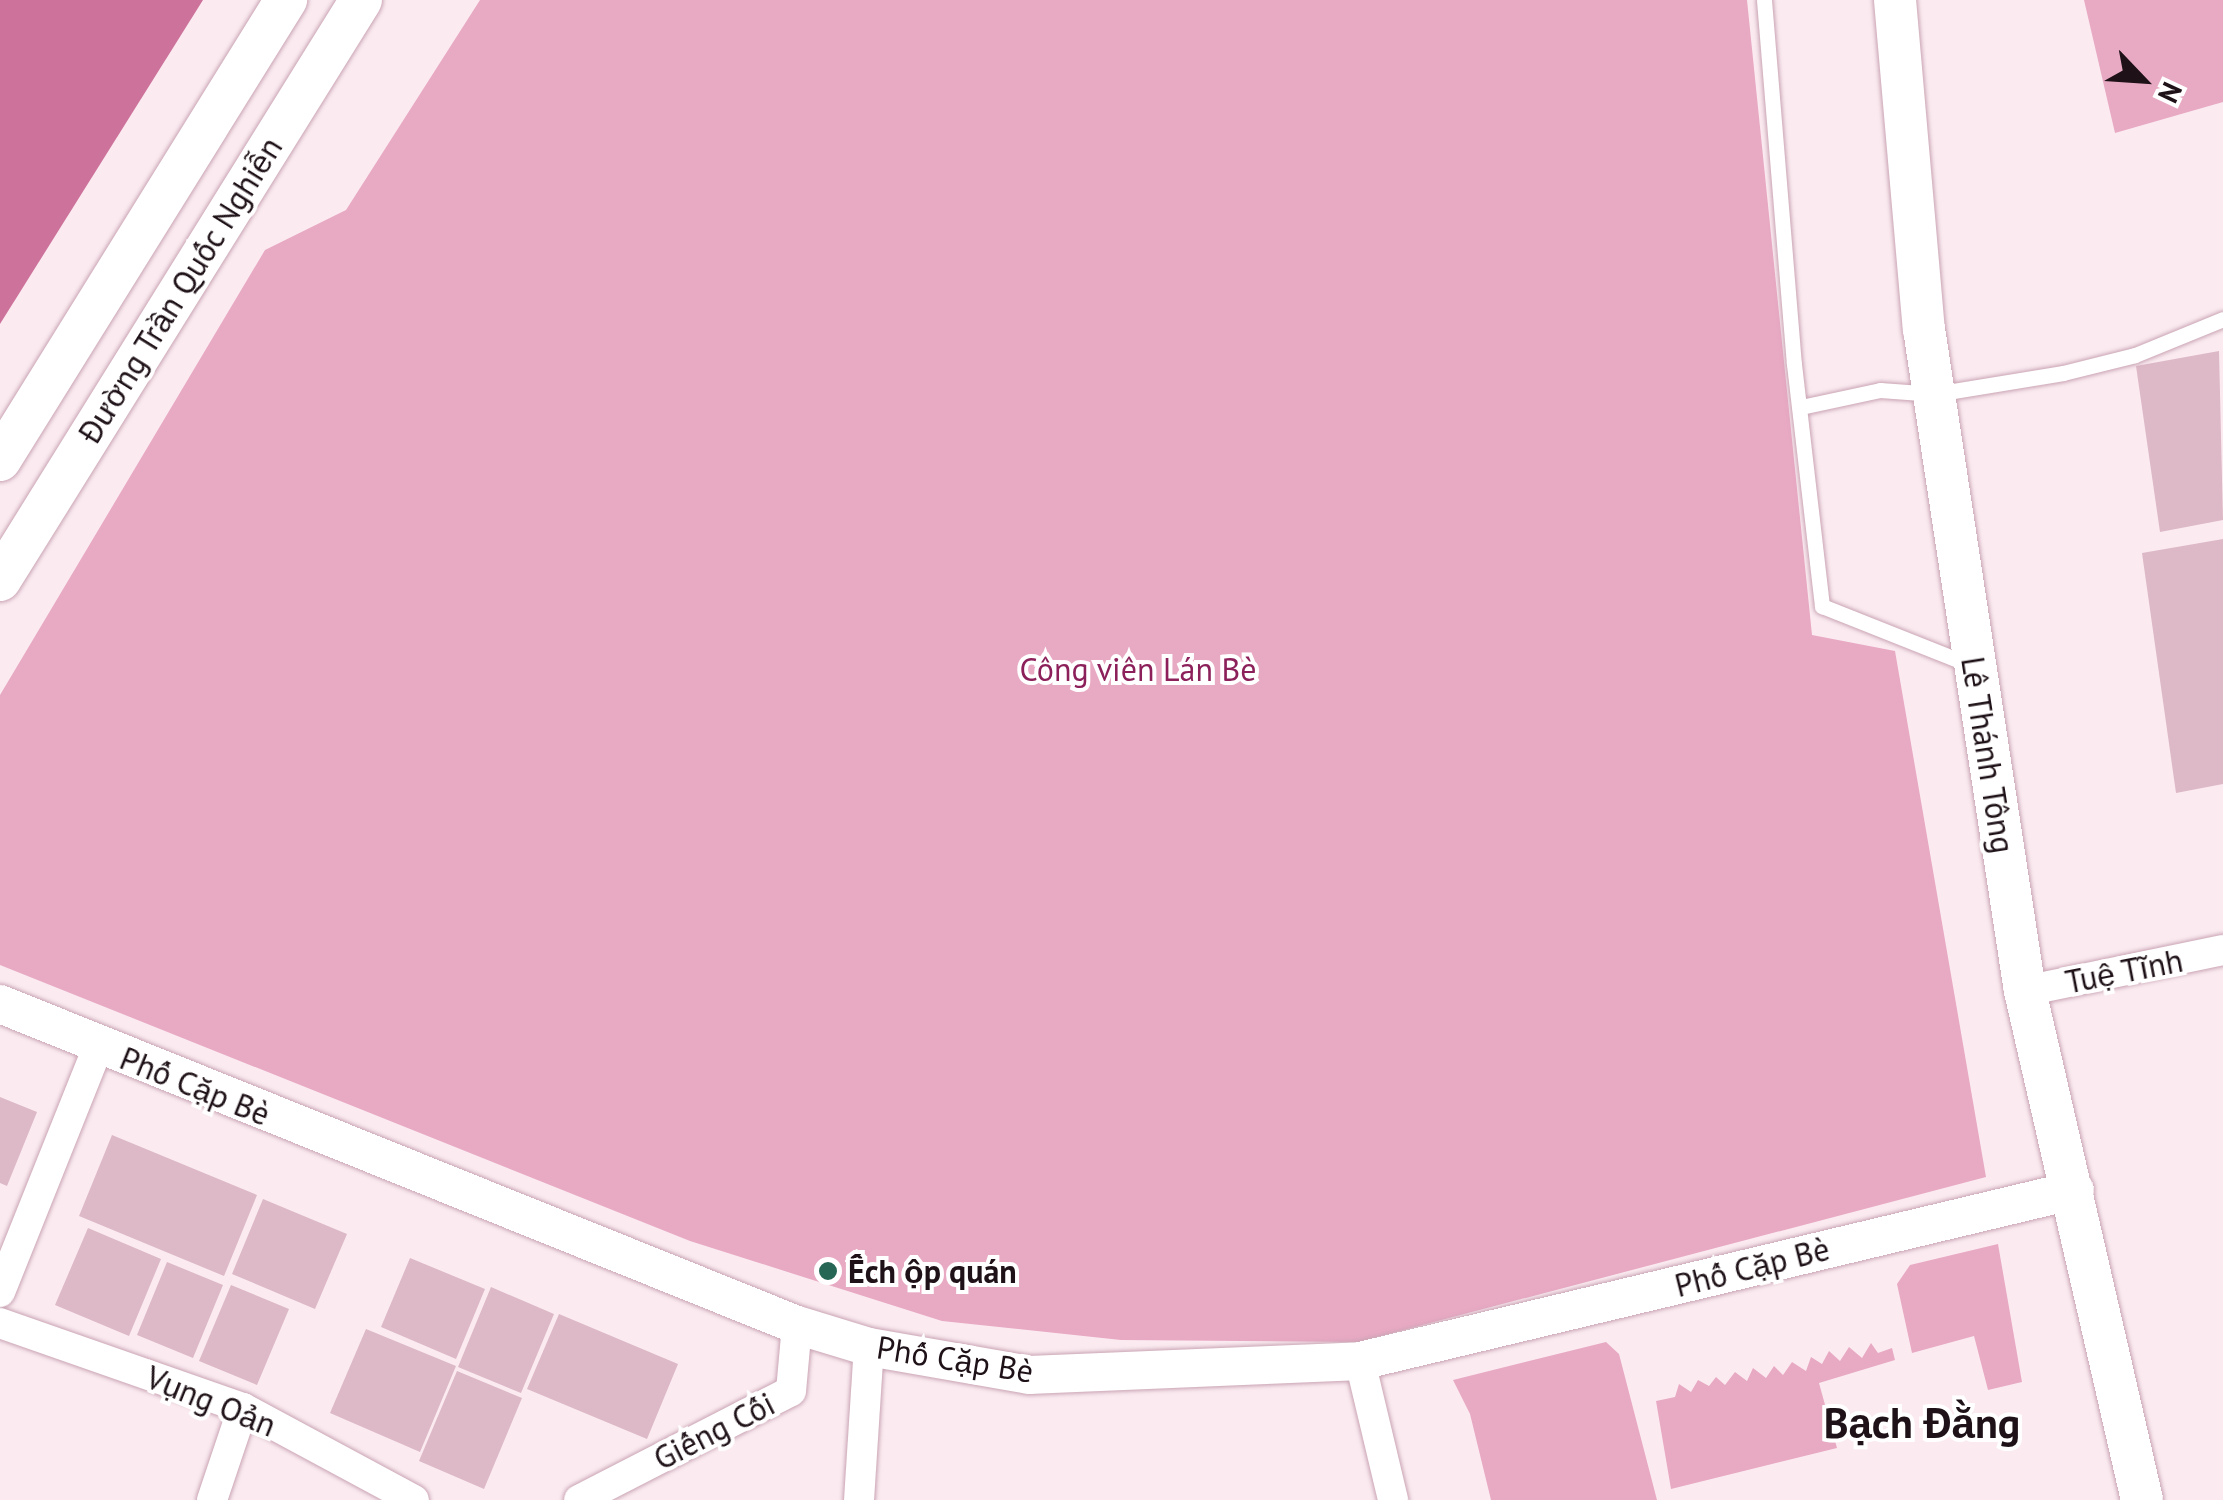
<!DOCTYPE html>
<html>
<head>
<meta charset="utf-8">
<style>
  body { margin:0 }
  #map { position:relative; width:2223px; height:1500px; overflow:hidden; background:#fbebf1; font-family:"PT Sans",sans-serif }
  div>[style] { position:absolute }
  .green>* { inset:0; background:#e8a9c3 }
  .water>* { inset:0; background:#cd729b }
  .building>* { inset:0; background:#ddb8c6 }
  .roads { filter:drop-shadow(0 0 2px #c9a4b3) drop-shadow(0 0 2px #c9a4b3) }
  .service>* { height:15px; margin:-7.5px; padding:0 7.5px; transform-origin:7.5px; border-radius:7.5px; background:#fff }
  .minor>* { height:30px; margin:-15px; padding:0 15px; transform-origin:15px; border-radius:15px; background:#fff }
  .tertiary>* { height:38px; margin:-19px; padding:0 19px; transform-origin:19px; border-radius:19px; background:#fff }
  .secondary>* { height:42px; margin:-21px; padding:0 21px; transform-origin:21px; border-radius:21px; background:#fff }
  .dots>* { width:28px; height:28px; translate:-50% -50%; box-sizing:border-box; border:5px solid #fff; border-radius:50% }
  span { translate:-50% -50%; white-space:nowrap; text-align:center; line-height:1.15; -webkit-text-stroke:8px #fff; paint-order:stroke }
  .street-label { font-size:32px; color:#1e1117 }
  .park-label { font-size:32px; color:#8c205a }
  .poi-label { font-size:32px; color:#1e1117; font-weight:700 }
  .left { translate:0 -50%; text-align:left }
  .district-label { font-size:42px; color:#1e1117; font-weight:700 }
  .north { position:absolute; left:2093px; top:30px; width:100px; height:100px; -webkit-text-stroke:8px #fff; paint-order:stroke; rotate:115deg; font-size:28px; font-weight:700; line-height:40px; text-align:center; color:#1e1117 }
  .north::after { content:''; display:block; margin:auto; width:35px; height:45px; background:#1e1117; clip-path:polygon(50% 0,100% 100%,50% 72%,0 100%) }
</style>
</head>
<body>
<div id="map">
  <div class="green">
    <i style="clip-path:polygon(480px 0,1747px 0,1812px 635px,1895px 651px,1986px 1177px,1358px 1342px,1121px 1340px,942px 1321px,690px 1241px,0 965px,0 695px,265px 250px,346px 210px)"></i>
    <i style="clip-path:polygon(2084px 0,2223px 0,2223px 102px,2115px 133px)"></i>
    <i style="clip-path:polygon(1998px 1244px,2022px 1382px,1988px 1390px,1974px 1336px,1912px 1353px,1897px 1284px,1910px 1265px)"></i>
    <i style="clip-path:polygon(1606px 1342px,1619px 1354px,1657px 1500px,1491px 1500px,1470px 1414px,1453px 1380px)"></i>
    <i style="clip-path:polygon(1871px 1343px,1878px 1353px,1892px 1348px,1895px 1360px,1819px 1383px,1837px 1448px,1671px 1489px,1656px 1401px,1675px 1397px,1679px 1384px,1691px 1392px,1698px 1380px,1709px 1386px,1716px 1377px,1725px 1385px,1735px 1372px,1747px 1381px,1753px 1368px,1766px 1378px,1774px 1366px,1783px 1375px,1792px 1362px,1806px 1371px,1811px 1357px,1822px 1364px,1829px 1351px,1840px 1361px,1849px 1347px,1862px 1358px)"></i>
  </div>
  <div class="water">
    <i style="clip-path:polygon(0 0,203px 0,0 324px)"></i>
  </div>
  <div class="building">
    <i style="clip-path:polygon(2219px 351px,2223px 520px,2160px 532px,2136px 366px)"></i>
    <i style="clip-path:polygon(2223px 539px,2223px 784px,2176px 793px,2142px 553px)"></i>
    <i style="clip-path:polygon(0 1097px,37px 1112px,7px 1186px,0 1183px)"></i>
    <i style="clip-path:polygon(112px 1135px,257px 1195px,224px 1276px,79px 1216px)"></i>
    <i style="clip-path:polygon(263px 1199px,347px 1234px,315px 1309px,232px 1274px)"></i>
    <i style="clip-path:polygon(88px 1228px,161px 1259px,129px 1336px,55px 1305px)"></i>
    <i style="clip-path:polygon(410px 1258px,485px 1289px,456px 1359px,381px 1327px)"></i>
    <i style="clip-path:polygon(167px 1262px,223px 1285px,193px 1358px,137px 1335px)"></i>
    <i style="clip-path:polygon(231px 1285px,289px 1309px,257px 1385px,199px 1361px)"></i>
    <i style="clip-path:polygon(491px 1287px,554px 1314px,521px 1393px,458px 1367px)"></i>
    <i style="clip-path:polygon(559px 1314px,678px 1364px,647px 1439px,527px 1389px)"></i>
    <i style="clip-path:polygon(366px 1329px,456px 1366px,420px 1452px,330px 1413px)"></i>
    <i style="clip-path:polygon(457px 1371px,522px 1398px,484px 1489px,419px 1461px)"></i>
  </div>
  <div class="roads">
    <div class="service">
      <i style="left:1764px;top:0;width:365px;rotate:85.3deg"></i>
      <i style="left:1794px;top:364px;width:244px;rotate:83.4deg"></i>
      <i style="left:1822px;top:606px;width:159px;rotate:21.7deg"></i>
      <i style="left:1801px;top:407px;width:81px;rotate:-12.1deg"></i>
      <i style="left:1880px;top:390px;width:55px;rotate:4.2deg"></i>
      <i style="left:1935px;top:394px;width:130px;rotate:-9.3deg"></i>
      <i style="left:2063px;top:373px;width:74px;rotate:-14deg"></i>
      <i style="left:2135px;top:355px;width:95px;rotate:-22.2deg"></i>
    </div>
    <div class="minor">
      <i style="left:2025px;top:991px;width:202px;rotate:-11.7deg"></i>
      <i style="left:0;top:1292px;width:264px;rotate:-68.2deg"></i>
      <i style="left:0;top:1323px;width:257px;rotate:19.3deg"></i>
      <i style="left:243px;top:1408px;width:194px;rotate:28.3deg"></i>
      <i style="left:1360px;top:1361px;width:143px;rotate:76.6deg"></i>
      <i style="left:212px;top:1500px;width:97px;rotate:-71.4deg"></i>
      <i style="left:579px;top:1500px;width:238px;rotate:-27.2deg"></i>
      <i style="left:791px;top:1391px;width:66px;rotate:-84.8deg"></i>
      <i style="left:859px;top:1500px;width:153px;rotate:-86.3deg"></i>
    </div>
    <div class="tertiary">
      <i style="left:0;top:1004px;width:859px;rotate:21.94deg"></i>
      <i style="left:797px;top:1325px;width:75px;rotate:17deg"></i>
      <i style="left:869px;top:1347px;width:163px;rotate:9.9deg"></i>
      <i style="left:1030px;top:1375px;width:330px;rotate:-2.4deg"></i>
      <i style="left:1360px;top:1361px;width:735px;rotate:-13.45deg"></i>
    </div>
    <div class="secondary">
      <i style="left:1895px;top:0;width:330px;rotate:85deg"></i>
      <i style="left:1924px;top:329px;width:670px;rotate:81.33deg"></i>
      <i style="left:2025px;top:991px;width:522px;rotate:77.05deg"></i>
      <i style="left:0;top:460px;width:542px;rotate:-58.13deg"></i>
      <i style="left:0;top:580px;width:683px;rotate:-58.1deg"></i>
    </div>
  </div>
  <div class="dots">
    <i style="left:828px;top:1271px;background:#256655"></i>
  </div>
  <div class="street-label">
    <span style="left:180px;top:290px;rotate:-58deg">Đường Trần Quốc Nghiễn</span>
    <span style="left:1988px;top:755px;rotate:81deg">Lê Thánh Tông</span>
    <span style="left:2124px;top:971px;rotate:-11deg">Tuệ Tĩnh</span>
    <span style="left:195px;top:1086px;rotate:22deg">Phố Cặp Bè</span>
    <span style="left:1752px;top:1267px;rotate:-14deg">Phố Cặp Bè</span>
    <span style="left:955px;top:1359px;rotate:9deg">Phố Cặp Bè</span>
    <span style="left:211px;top:1401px;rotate:22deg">Vụng Oản</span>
    <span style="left:714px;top:1431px;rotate:-27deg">Giếng Cối</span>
  </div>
  <div class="park-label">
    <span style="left:1138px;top:669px">Công viên Lán Bè</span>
  </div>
  <div class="poi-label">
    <span class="left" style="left:848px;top:1271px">Ếch ộp quán</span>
  </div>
  <div class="district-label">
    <span style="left:1922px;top:1423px">Bạch Đằng</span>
  </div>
  <div class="north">N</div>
</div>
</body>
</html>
